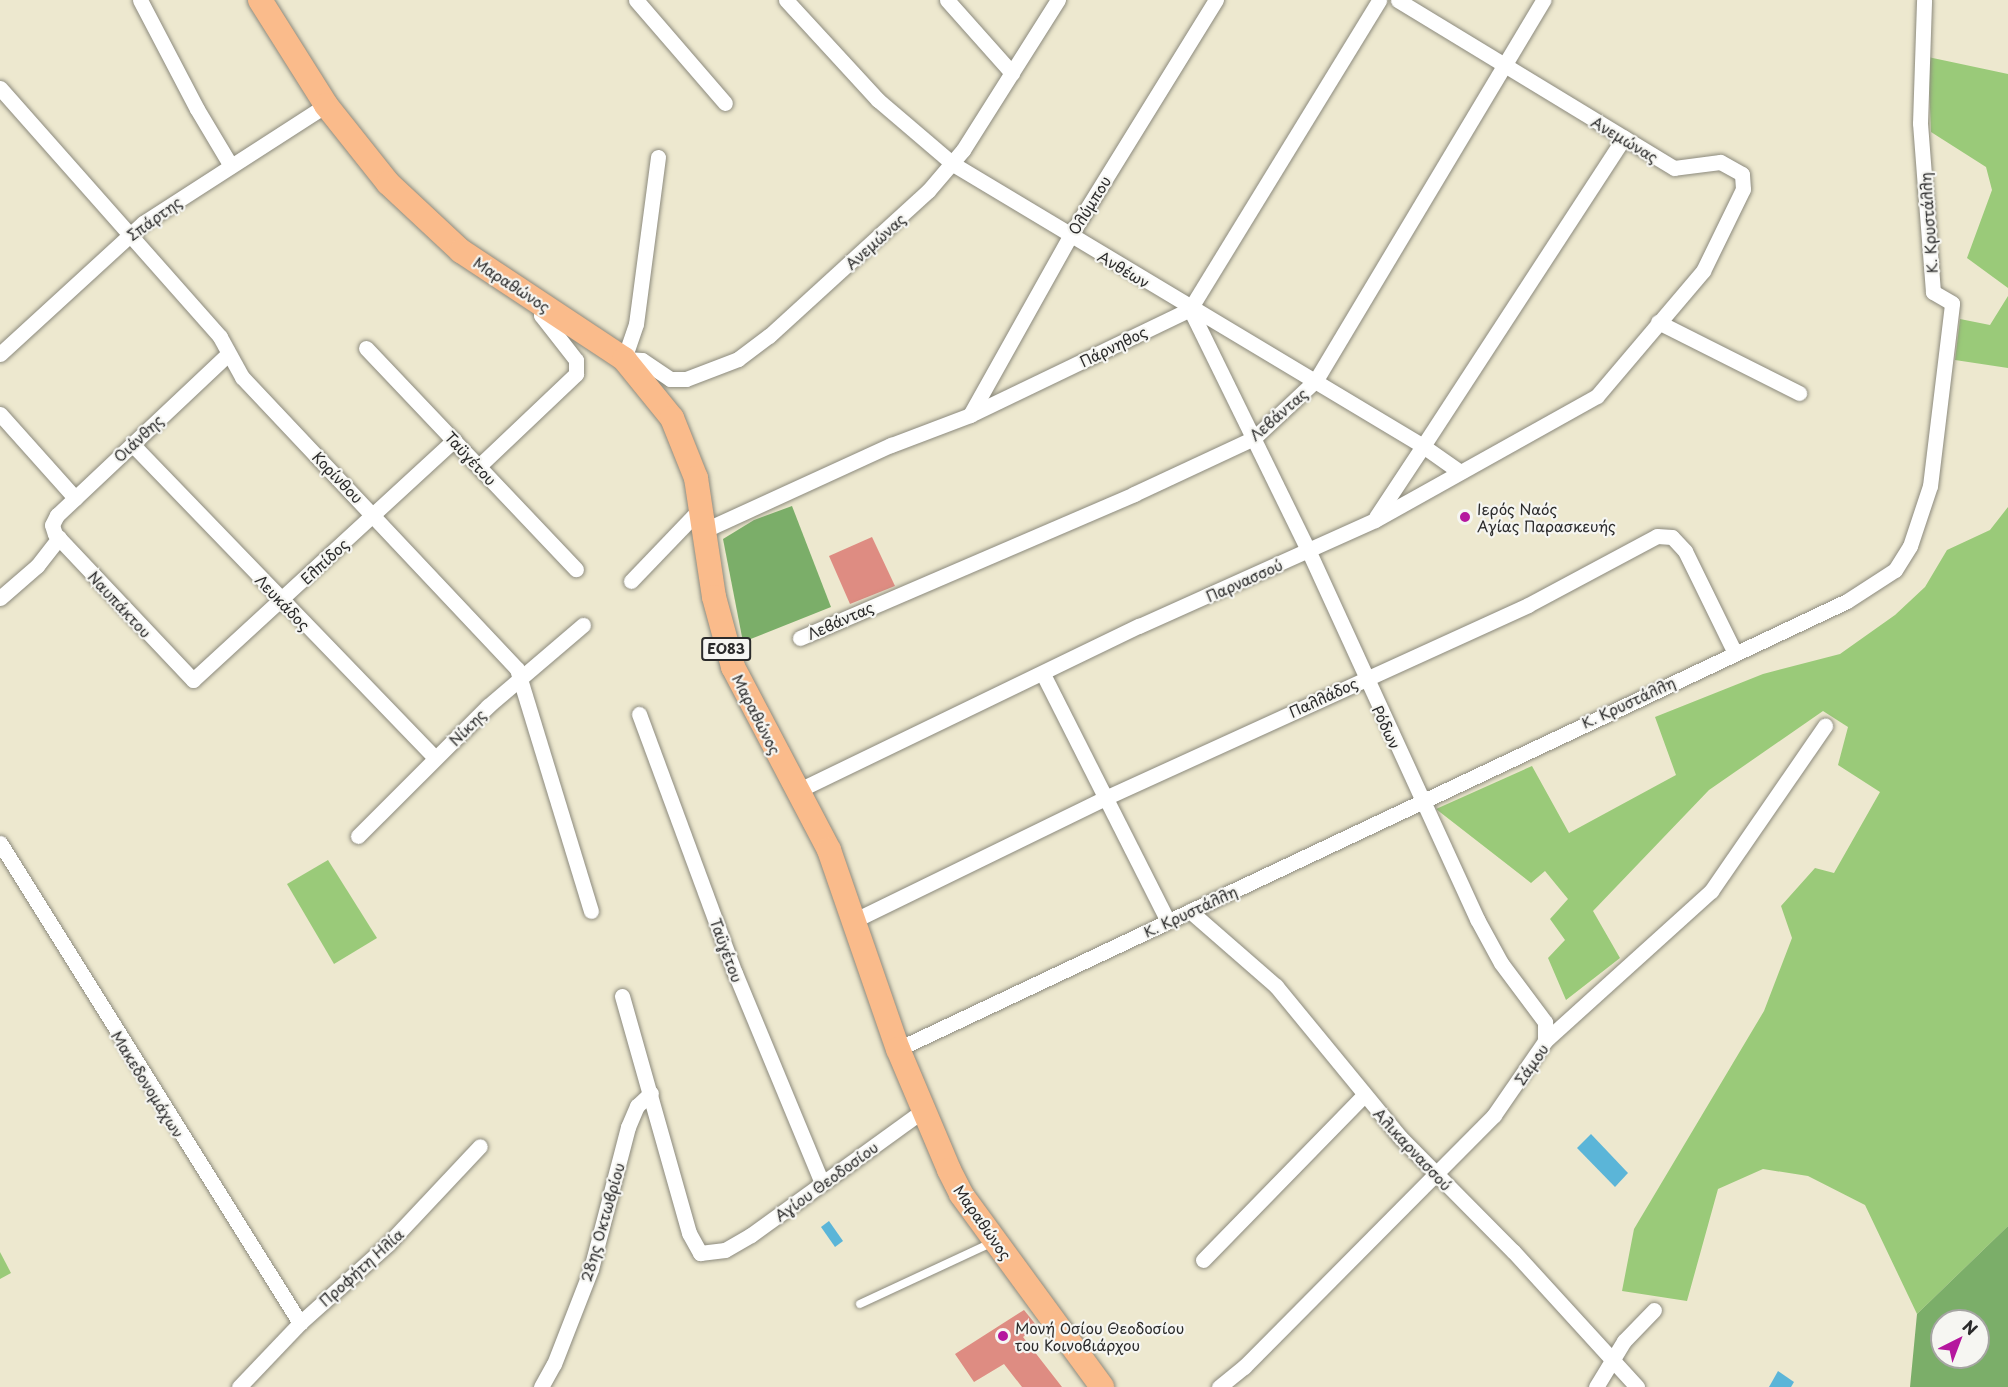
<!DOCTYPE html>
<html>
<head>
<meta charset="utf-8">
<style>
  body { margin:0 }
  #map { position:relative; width:2008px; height:1387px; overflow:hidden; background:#ede8cf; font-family:"Playpen Sans",sans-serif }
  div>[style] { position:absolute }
  .green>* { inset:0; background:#9aca79 }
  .forest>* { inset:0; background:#7bae69 }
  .water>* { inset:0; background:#5bb5d8 }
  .building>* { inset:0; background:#de8c82 }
  .roads { filter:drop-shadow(0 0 2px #8c8a7d) drop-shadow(0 0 2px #8c8a7d) }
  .service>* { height:8px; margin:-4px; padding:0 4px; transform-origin:4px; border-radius:4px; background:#fff }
  .minor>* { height:15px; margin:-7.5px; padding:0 7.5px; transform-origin:7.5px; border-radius:7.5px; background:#fff }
  .primary>* { height:24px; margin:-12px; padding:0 12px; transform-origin:12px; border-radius:12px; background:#fabb8b }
  .dots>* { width:16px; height:16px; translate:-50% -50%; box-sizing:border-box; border:3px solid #f6f6f2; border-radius:50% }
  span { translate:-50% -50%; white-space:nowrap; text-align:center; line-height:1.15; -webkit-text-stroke:4.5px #f6f6f2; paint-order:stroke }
  .shield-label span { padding:2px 4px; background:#f6f6f2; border:2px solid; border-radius:4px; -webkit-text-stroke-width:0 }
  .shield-label { font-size:14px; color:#2b2b2b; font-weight:700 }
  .street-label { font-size:15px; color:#2b2b2b }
  .poi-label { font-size:15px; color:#2b2b2b }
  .left { translate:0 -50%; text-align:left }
  .north { position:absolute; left:1930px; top:1309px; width:60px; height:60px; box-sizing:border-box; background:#f6f6f2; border:2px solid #a5a5a2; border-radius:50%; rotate:42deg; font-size:16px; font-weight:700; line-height:24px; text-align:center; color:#2b2b2b }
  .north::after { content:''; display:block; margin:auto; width:21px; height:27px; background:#b5179e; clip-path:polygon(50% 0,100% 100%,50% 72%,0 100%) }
</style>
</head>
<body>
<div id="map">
  <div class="green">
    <i style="clip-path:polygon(1928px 57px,2008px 74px,2008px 288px,1967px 258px,1992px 190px,1986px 167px,1931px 132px)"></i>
    <i style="clip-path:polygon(2008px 296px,2008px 368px,1955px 360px,1960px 319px,1990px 325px)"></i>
    <i style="clip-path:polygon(2008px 507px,2008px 1226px,1917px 1314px,1865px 1205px,1808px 1176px,1763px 1169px,1718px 1189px,1687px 1301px,1622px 1291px,1634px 1229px,1764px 1011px,1792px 938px,1781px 906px,1815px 868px,1834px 873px,1880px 792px,1838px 765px,1848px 727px,1823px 711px,1709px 790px,1593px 911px,1620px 958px,1566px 1000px,1548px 958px,1565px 940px,1550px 919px,1568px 899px,1545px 871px,1531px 883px,1436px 809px,1532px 766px,1569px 833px,1676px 775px,1655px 717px,1763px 674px,1840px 654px,1895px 615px,1925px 587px,1947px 550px,1990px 530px)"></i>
    <i style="clip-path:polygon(328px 860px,377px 938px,334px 964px,287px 884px)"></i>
    <i style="clip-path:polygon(0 1252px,11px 1273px,0 1279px)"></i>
  </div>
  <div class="forest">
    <i style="clip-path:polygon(792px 506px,831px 607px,743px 642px,723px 539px,754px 520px)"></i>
    <i style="clip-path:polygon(evenodd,2008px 1226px,2008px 1387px,1910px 1387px,1917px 1314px,2008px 1226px,1942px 1321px,1978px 1321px,1978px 1357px,1942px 1357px,1942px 1321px)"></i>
  </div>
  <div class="water">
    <i style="clip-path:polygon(1591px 1134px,1628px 1173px,1615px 1187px,1577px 1148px)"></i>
    <i style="clip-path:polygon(829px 1221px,843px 1241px,835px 1247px,821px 1227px)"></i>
    <i style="clip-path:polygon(1778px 1371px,1794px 1382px,1791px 1387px,1769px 1387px)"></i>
  </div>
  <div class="building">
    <i style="clip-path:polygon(872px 537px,895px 586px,850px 604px,829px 556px)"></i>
    <i style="clip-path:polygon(1024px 1310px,1037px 1326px,1023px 1337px,1062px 1387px,1022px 1387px,1004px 1364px,974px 1382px,955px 1354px)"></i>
  </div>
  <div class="roads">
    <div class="service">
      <i style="left:860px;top:1304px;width:145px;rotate:-25deg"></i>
    </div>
    <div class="minor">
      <i style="left:140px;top:0;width:123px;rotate:62.4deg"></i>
      <i style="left:197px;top:109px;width:66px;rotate:59.2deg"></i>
      <i style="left:636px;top:0;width:136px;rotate:49.2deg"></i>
      <i style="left:786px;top:0;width:136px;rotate:47.4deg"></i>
      <i style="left:878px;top:100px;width:99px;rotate:40.5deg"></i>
      <i style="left:953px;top:164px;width:548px;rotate:30.96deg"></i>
      <i style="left:1423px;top:446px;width:85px;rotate:123.5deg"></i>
      <i style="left:947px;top:0;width:98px;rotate:48.3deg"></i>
      <i style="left:0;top:88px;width:332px;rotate:48.5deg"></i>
      <i style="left:220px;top:337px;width:46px;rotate:61.2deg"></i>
      <i style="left:242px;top:377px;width:401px;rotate:46.7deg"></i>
      <i style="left:517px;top:669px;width:253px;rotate:73deg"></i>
      <i style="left:658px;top:157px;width:168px;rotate:97.5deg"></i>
      <i style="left:636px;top:324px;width:37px;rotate:109deg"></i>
      <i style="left:624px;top:359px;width:18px;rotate:3deg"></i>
      <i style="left:642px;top:360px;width:34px;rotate:34deg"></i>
      <i style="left:670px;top:379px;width:16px"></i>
      <i style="left:686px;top:379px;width:56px;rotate:-21deg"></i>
      <i style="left:738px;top:359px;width:39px;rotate:-37deg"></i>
      <i style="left:769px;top:336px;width:215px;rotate:-42.4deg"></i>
      <i style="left:928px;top:191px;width:54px;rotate:-49.5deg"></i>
      <i style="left:963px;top:150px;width:178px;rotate:-57.7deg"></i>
      <i style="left:1190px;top:309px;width:271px;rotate:63.9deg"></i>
      <i style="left:1309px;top:552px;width:404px;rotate:65.4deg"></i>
      <i style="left:1477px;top:919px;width:50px;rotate:61.4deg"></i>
      <i style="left:1501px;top:963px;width:74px;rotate:53.3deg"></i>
      <i style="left:1545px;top:1022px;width:19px;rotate:90deg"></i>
      <i style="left:1658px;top:322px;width:158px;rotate:26.7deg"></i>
      <i style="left:366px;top:348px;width:305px;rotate:46.5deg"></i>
      <i style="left:0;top:354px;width:194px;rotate:-42.5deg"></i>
      <i style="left:143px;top:223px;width:218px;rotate:-32.8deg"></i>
      <i style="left:228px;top:354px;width:235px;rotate:136.7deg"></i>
      <i style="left:57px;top:515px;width:11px;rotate:117deg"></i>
      <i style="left:52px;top:525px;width:9px;rotate:72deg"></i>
      <i style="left:55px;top:534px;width:201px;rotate:46.6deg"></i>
      <i style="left:193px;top:680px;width:355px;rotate:-42.6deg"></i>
      <i style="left:0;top:414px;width:113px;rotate:48.2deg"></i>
      <i style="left:970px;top:415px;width:205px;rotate:-60.8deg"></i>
      <i style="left:1070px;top:236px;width:278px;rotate:-58.3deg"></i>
      <i style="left:132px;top:444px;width:436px;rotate:46deg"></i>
      <i style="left:479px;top:466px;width:134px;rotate:-43.5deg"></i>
      <i style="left:576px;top:374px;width:14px;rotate:-90deg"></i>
      <i style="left:576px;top:360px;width:57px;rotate:-127.9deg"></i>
      <i style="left:541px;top:315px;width:10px;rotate:-66deg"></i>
      <i style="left:1460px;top:472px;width:45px;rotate:-144.9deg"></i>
      <i style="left:1423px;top:446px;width:368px;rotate:-56.9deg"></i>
      <i style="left:705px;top:530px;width:205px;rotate:-24.6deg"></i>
      <i style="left:891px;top:445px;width:85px;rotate:-20.8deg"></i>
      <i style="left:970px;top:415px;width:244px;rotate:-25.7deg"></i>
      <i style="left:1190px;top:309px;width:362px;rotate:-58.5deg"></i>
      <i style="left:631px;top:581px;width:103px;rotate:-46.2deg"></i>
      <i style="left:0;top:598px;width:49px;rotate:-40.9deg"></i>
      <i style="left:37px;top:566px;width:36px;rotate:-52deg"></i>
      <i style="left:800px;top:638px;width:364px;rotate:-23.3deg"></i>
      <i style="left:1134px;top:494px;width:132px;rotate:-25deg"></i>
      <i style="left:1254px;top:438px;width:85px;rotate:-43.1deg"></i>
      <i style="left:1316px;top:380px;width:443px;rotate:-59.1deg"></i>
      <i style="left:1043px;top:674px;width:277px;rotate:63.2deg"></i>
      <i style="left:639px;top:714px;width:276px;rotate:69.7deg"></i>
      <i style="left:735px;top:973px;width:227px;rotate:67.5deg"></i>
      <i style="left:797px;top:791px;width:380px;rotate:-25.8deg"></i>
      <i style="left:1139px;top:626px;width:259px;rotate:-24.2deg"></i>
      <i style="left:1375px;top:520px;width:254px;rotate:-29.2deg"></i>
      <i style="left:1597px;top:396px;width:164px;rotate:-49.7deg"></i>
      <i style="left:1703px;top:271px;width:91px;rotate:-64deg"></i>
      <i style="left:1743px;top:189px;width:15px;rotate:-94deg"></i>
      <i style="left:1742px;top:174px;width:25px;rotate:-151deg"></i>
      <i style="left:1720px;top:162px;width:46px;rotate:172.6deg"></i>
      <i style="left:1674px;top:168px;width:323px;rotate:-148.7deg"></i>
      <i style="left:358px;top:836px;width:184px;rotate:-45deg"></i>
      <i style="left:488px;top:706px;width:125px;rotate:-40.5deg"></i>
      <i style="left:0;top:843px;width:566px;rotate:57.99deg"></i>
      <i style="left:1190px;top:911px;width:114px;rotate:41.1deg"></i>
      <i style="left:1276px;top:986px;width:195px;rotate:50.6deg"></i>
      <i style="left:1400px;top:1137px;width:161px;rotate:45.3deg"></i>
      <i style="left:1513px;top:1251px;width:184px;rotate:47.6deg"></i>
      <i style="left:853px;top:921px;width:280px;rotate:-26deg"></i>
      <i style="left:1105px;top:798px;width:465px;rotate:-24.5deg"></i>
      <i style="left:1528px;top:605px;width:146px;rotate:-28.1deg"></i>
      <i style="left:1657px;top:536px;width:15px;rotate:4deg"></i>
      <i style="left:1672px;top:537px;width:19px;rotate:47deg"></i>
      <i style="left:1685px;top:551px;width:114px;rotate:63.9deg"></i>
      <i style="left:622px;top:996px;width:246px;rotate:74.2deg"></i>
      <i style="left:689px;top:1233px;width:23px;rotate:61deg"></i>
      <i style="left:700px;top:1253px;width:25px;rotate:-7deg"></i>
      <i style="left:725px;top:1250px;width:30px;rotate:-30deg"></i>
      <i style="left:751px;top:1235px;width:215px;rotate:-35.9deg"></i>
      <i style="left:898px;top:1049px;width:1049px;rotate:-25.27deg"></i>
      <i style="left:1847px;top:601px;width:57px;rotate:-32.9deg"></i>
      <i style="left:1895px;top:570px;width:28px;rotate:-58deg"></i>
      <i style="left:1910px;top:546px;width:63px;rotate:-71.6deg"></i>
      <i style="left:1930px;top:486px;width:184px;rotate:-83.1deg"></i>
      <i style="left:1952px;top:303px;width:22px;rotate:-150deg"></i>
      <i style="left:1933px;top:292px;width:169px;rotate:-94.4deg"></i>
      <i style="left:1920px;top:123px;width:123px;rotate:-88.1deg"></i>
      <i style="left:1203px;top:1260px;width:231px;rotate:-45.7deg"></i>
      <i style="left:239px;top:1387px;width:88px;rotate:-46.4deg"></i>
      <i style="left:300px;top:1323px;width:118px;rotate:-41.9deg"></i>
      <i style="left:388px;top:1244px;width:134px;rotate:-46.8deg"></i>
      <i style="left:541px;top:1387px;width:26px;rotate:-61deg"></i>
      <i style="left:554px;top:1364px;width:102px;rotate:-68.7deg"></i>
      <i style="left:591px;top:1269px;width:147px;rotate:-75.4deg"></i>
      <i style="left:628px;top:1127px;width:23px;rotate:-67deg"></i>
      <i style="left:637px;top:1106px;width:19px;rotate:-43deg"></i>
      <i style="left:1219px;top:1387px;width:32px;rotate:-39deg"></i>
      <i style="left:1244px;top:1367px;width:355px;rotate:-45.2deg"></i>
      <i style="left:1494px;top:1115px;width:90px;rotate:-55.4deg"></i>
      <i style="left:1545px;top:1041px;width:224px;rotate:-42.1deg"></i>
      <i style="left:1711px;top:891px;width:201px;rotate:-55.4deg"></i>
      <i style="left:1596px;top:1387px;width:54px;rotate:-58.7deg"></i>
      <i style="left:1624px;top:1341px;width:43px;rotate:-45.9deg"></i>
    </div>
    <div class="primary">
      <i style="left:260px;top:0;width:124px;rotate:57.8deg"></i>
      <i style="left:326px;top:105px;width:100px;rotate:51.5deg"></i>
      <i style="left:388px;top:183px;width:100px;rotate:43deg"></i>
      <i style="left:461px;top:251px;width:196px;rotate:33.5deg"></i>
      <i style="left:624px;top:359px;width:76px;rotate:50.9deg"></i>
      <i style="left:672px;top:418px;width:65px;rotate:68.2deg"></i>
      <i style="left:696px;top:478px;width:120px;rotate:81.4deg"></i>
      <i style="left:714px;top:597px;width:73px;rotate:74.8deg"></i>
      <i style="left:733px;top:667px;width:207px;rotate:62.3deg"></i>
      <i style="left:829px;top:850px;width:211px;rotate:70.9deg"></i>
      <i style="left:898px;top:1049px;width:131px;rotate:67.1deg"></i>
      <i style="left:949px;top:1170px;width:27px;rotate:63deg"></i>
      <i style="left:961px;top:1194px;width:239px;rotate:53.8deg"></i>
    </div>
  </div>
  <div class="dots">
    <i style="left:1465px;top:517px;background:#b5179e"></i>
    <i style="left:1003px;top:1336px;background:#b5179e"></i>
  </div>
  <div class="shield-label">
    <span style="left:726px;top:649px">ΕΟ83</span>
  </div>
  <div class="street-label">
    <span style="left:1625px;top:139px;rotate:31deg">Ανεμώνας</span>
    <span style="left:1089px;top:205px;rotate:-58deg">Ολύμπου</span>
    <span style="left:154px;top:218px;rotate:-36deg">Σπάρτης</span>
    <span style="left:1928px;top:223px;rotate:-94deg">Κ. Κρυστάλλη</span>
    <span style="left:875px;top:241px;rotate:-42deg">Ανεμώνας</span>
    <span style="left:1124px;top:269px;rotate:31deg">Ανθέων</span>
    <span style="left:512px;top:284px;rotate:33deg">Μαραθώνος</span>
    <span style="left:1113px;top:346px;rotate:-26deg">Πάρνηθος</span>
    <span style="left:1278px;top:414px;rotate:-41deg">Λεβάντας</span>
    <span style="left:138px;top:438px;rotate:-43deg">Οιάνθης</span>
    <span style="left:471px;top:458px;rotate:47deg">Ταϋγέτου</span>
    <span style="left:338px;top:477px;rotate:46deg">Κορίνθου</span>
    <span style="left:324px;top:561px;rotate:-43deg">Ελπίδος</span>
    <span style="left:1244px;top:580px;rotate:-24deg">Παρνασσού</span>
    <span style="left:283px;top:602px;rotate:46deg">Λευκάδος</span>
    <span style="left:120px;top:604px;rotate:47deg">Ναυπάκτου</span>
    <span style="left:840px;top:620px;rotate:-24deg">Λεβάντας</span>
    <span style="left:1323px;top:697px;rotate:-25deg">Παλλάδος</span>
    <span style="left:1628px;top:702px;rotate:-25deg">Κ. Κρυστάλλη</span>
    <span style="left:757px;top:714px;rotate:63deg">Μαραθώνος</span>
    <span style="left:467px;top:727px;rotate:-45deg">Νίκης</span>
    <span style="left:1387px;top:727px;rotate:65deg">Ρόδων</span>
    <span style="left:1190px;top:911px;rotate:-25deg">Κ. Κρυστάλλη</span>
    <span style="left:727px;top:950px;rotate:70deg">Ταϋγέτου</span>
    <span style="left:1531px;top:1064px;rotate:-55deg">Σάμου</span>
    <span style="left:148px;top:1084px;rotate:58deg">Μακεδονομάχων</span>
    <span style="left:1413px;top:1149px;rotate:47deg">Αλικαρνασσού</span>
    <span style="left:826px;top:1181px;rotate:-36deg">Αγίου Θεοδοσίου</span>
    <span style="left:602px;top:1222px;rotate:-74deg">28ης Οκτωβρίου</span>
    <span style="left:983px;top:1222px;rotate:55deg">Μαραθώνος</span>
    <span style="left:361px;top:1267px;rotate:-42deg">Προφήτη Ηλία</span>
  </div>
  <div class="poi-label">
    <span class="left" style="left:1477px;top:517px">Ιερός Ναός<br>Αγίας Παρασκευής</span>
    <span class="left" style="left:1015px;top:1336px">Μονή Οσίου Θεοδοσίου<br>του Κοινοβιάρχου</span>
  </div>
  <div class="north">N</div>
</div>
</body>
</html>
